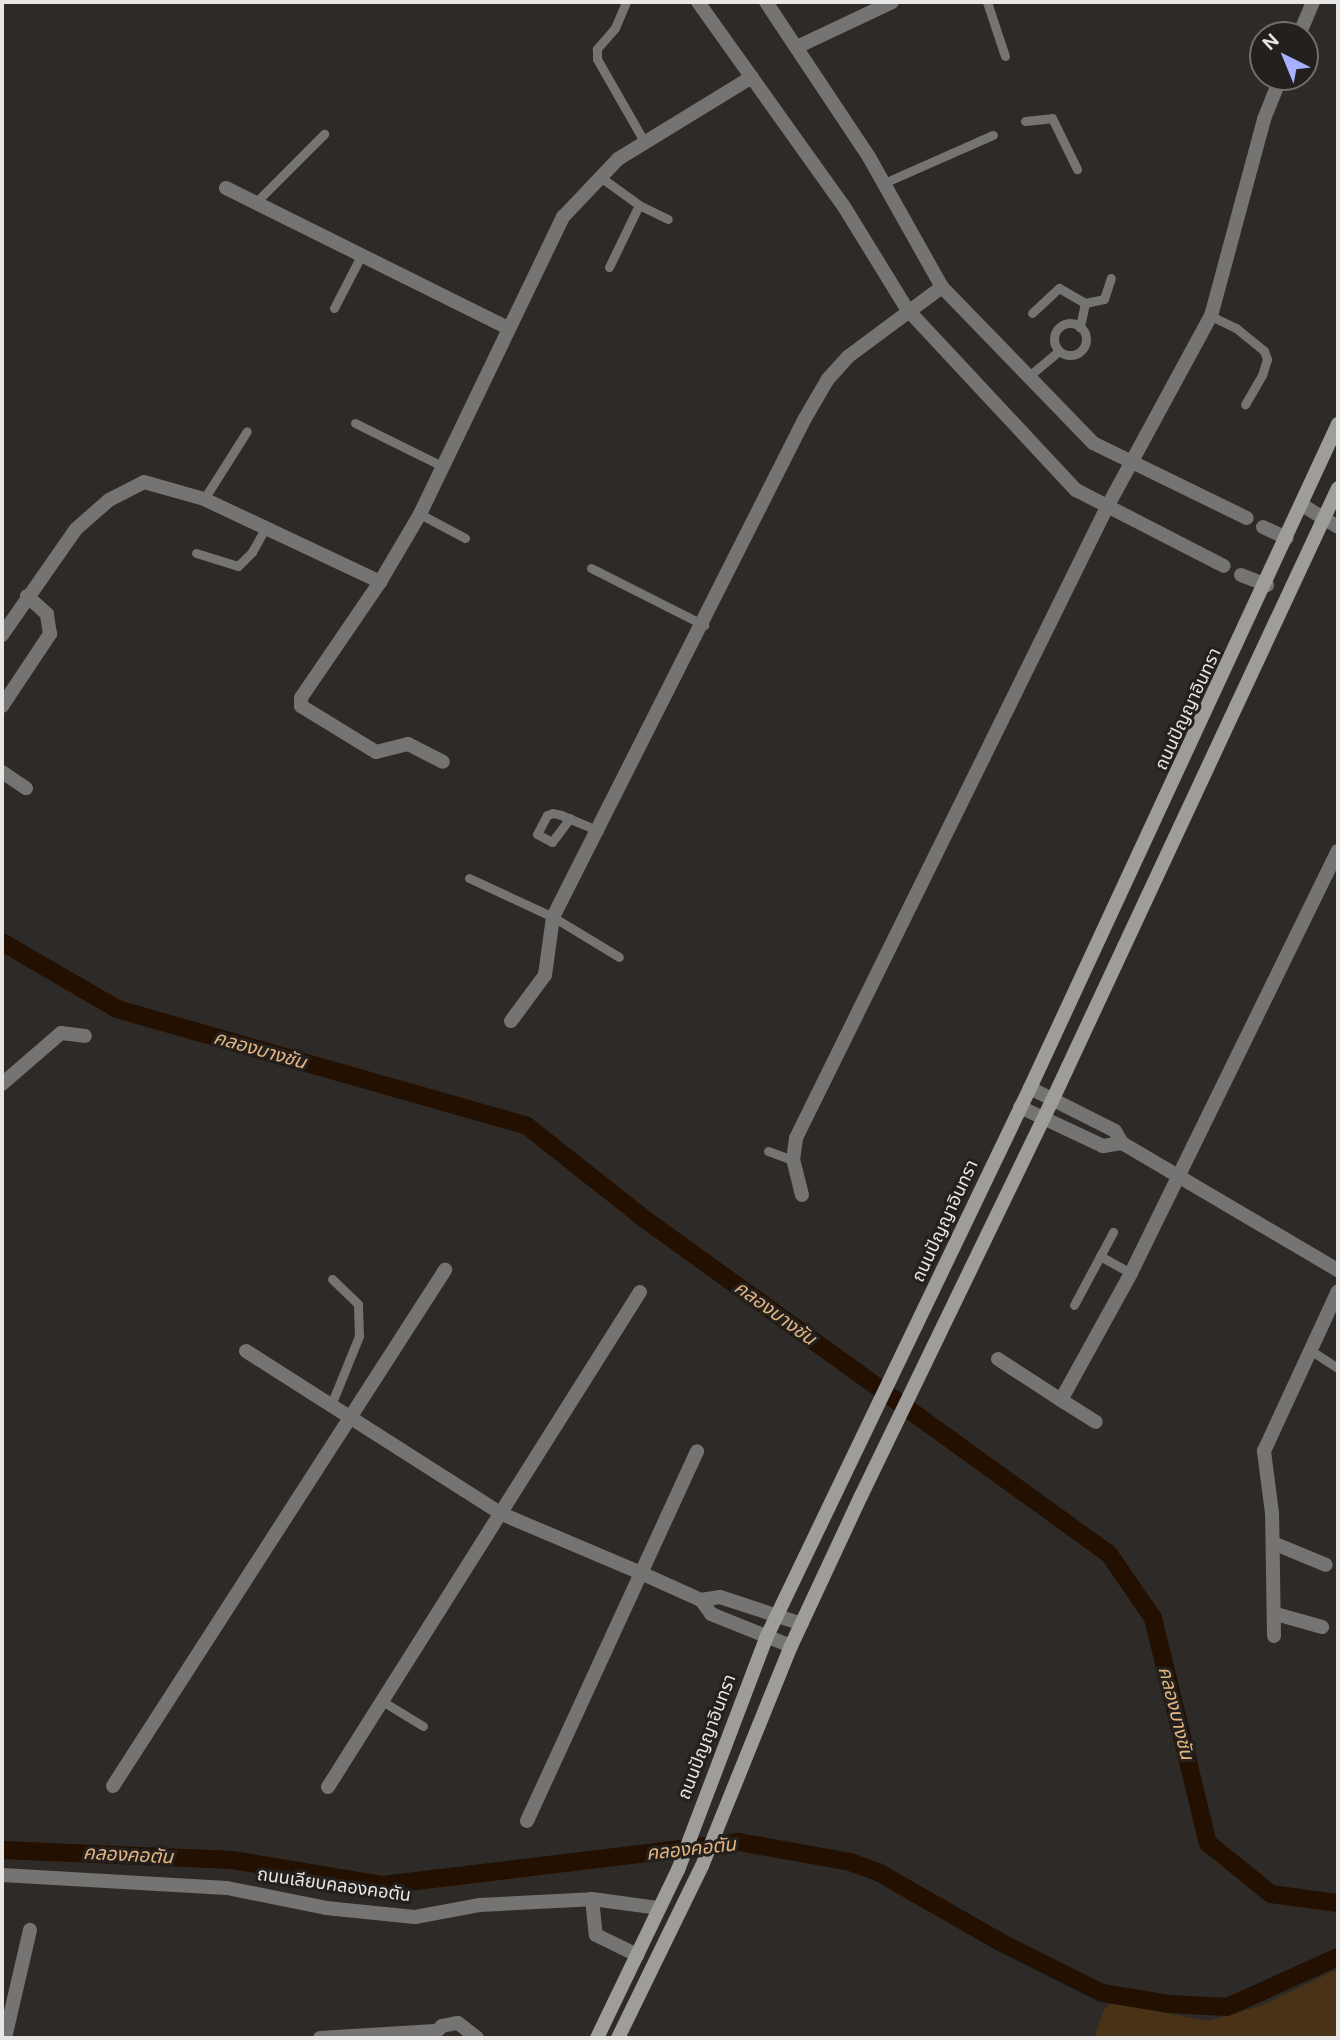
<!DOCTYPE html>
<html>
<head>
<meta charset="utf-8">
<style>
  body { margin:0 }
  #map { position:relative; width:1340px; height:2040px; overflow:hidden; background:#2d2a27; font-family:"DM Sans","Noto Sans Thai",sans-serif }
  div>[style] { position:absolute }
  .green>* { inset:0; background:#4a3217 }
  .canal>* { height:18px; margin:-9px; padding:0 9px; transform-origin:9px; border-radius:9px; background:#231000 }
  .service>* { height:9px; margin:-4.5px; padding:0 4.5px; transform-origin:4.5px; border-radius:4.5px; background:#757472 }
  .service>.ring { margin:-4.5px; padding:0; box-sizing:content-box; background:none; border:9px solid #757472; border-radius:50% }
  .minor>* { height:14px; margin:-7px; padding:0 7px; transform-origin:7px; border-radius:7px; background:#757472 }
  .secondary>* { height:14px; margin:-7px; padding:0 7px; transform-origin:7px; border-radius:7px; background:#9f9d9a }
  span { translate:-50% -50%; white-space:nowrap; text-align:center; line-height:1.15; -webkit-text-stroke:6px #23201e; paint-order:stroke }
  .street-label { font-size:18px; color:#e9e7e5 }
  .water-label { font-size:19px; color:#e7b680; font-style:italic }
  .frame { position:absolute; inset:0; border:4px solid #e9e7e5; pointer-events:none }
  .north { position:absolute; left:1249px; top:21px; width:70px; height:70px; box-sizing:border-box; background:#23201e; border:2px solid #72706e; border-radius:50%; rotate:317deg; font-size:19px; font-weight:700; line-height:28px; text-align:center; color:#e9e7e5 }
  .north::after { content:''; display:block; margin:auto; width:24px; height:32px; background:#a7b0fc; clip-path:polygon(50% 0,100% 100%,50% 72%,0 100%) }
</style>
</head>
<body>
<div id="map">
  <div class="green">
    <i style="clip-path:polygon(1338px 1969px,1338px 2038px,1094px 2038px,1104px 2009px,1112px 2003px,1208px 2021px,1261px 2006px)"></i>
  </div>
  <div class="canal">
    <i style="left:2px;top:942px;width:133px;rotate:30.2deg"></i>
    <i style="left:117px;top:1009px;width:426px;rotate:15.9deg"></i>
    <i style="left:527px;top:1126px;width:152px;rotate:38.3deg"></i>
    <i style="left:646px;top:1220px;width:571px;rotate:35.81deg"></i>
    <i style="left:1109px;top:1554px;width:78px;rotate:55.5deg"></i>
    <i style="left:1153px;top:1618px;width:232px;rotate:76.3deg"></i>
    <i style="left:1208px;top:1843px;width:81px;rotate:39deg"></i>
    <i style="left:1271px;top:1894px;width:68px;rotate:7.7deg"></i>
    <i style="left:2px;top:1850px;width:231px;rotate:2.5deg"></i>
    <i style="left:233px;top:1860px;width:152px;rotate:9.5deg"></i>
    <i style="left:383px;top:1885px;width:359px;rotate:-6.9deg"></i>
    <i style="left:739px;top:1842px;width:113px;rotate:10.2deg"></i>
    <i style="left:850px;top:1862px;width:30px;rotate:20deg"></i>
    <i style="left:878px;top:1872px;width:141px;rotate:29.8deg"></i>
    <i style="left:1000px;top:1942px;width:114px;rotate:26.6deg"></i>
    <i style="left:1102px;top:1993px;width:68px;rotate:9.3deg"></i>
    <i style="left:1169px;top:2004px;width:58px;rotate:3deg"></i>
    <i style="left:1227px;top:2007px;width:122px;rotate:-24.2deg"></i>
  </div>
  <div class="service">
    <i style="left:626px;top:2px;width:28px;rotate:113deg"></i>
    <i style="left:615px;top:28px;width:28px;rotate:131deg"></i>
    <i style="left:597px;top:49px;width:10px;rotate:90deg"></i>
    <i style="left:597px;top:59px;width:95px;rotate:60.2deg"></i>
    <i style="left:987px;top:2px;width:57px;rotate:71.6deg"></i>
    <i style="left:1025px;top:121px;width:27px;rotate:-6deg"></i>
    <i style="left:1052px;top:118px;width:57px;rotate:63.9deg"></i>
    <i style="left:599px;top:176px;width:49px;rotate:35.9deg"></i>
    <i style="left:639px;top:205px;width:69px;rotate:115.8deg"></i>
    <i style="left:884px;top:183px;width:119px;rotate:-23.8deg"></i>
    <i style="left:255px;top:203px;width:98px;rotate:-45deg"></i>
    <i style="left:639px;top:205px;width:32px;rotate:26deg"></i>
    <i style="left:1085px;top:303px;width:19px;rotate:-12deg"></i>
    <i style="left:1104px;top:299px;width:22px;rotate:-72deg"></i>
    <i style="left:334px;top:308px;width:59px;rotate:-62.6deg"></i>
    <i style="left:1032px;top:313px;width:37px;rotate:-43deg"></i>
    <i style="left:1059px;top:288px;width:30px;rotate:30deg"></i>
    <i style="left:1085px;top:303px;width:25px;rotate:102deg"></i>
    <i style="left:1211px;top:316px;width:28px;rotate:26deg"></i>
    <i style="left:1236px;top:328px;width:36px;rotate:39deg"></i>
    <i style="left:1264px;top:351px;width:9px;rotate:69deg"></i>
    <i style="left:1267px;top:359px;width:17px;rotate:107deg"></i>
    <i style="left:1262px;top:375px;width:34px;rotate:120deg"></i>
    <i class="ring" style="left:1054px;top:323px;width:23px;height:23px"></i>
    <i style="left:1029px;top:376px;width:39px;rotate:-40deg"></i>
    <i style="left:355px;top:423px;width:97px;rotate:26.3deg"></i>
    <i style="left:204px;top:499px;width:80px;rotate:-57.7deg"></i>
    <i style="left:420px;top:514px;width:51px;rotate:28.1deg"></i>
    <i style="left:196px;top:553px;width:44px;rotate:17.2deg"></i>
    <i style="left:238px;top:566px;width:20px;rotate:-45deg"></i>
    <i style="left:252px;top:552px;width:29px;rotate:-61deg"></i>
    <i style="left:591px;top:568px;width:127px;rotate:26.8deg"></i>
    <i style="left:570px;top:818px;width:30px;rotate:127deg"></i>
    <i style="left:552px;top:842px;width:17px;rotate:-152deg"></i>
    <i style="left:537px;top:834px;width:21px;rotate:-62deg"></i>
    <i style="left:547px;top:815px;width:6px;rotate:-18deg"></i>
    <i style="left:553px;top:813px;width:8px;rotate:14deg"></i>
    <i style="left:561px;top:815px;width:41px;rotate:22.8deg"></i>
    <i style="left:469px;top:878px;width:93px;rotate:24.9deg"></i>
    <i style="left:553px;top:917px;width:77px;rotate:31.2deg"></i>
    <i style="left:768px;top:1151px;width:27px;rotate:20deg"></i>
    <i style="left:1100px;top:1256px;width:35px;rotate:29deg"></i>
    <i style="left:1074px;top:1305px;width:83px;rotate:-61.9deg"></i>
    <i style="left:1310px;top:1350px;width:33px;rotate:33deg"></i>
    <i style="left:331px;top:1405px;width:74px;rotate:-67.9deg"></i>
    <i style="left:359px;top:1336px;width:32px;rotate:-92deg"></i>
    <i style="left:358px;top:1304px;width:36px;rotate:-136deg"></i>
    <i style="left:382px;top:1701px;width:48px;rotate:31.4deg"></i>
  </div>
  <div class="minor">
    <i style="left:698px;top:2px;width:249px;rotate:54.5deg"></i>
    <i style="left:843px;top:205px;width:122px;rotate:58.4deg"></i>
    <i style="left:907px;top:309px;width:248px;rotate:47deg"></i>
    <i style="left:1076px;top:490px;width:166px;rotate:27.2deg"></i>
    <i style="left:766px;top:2px;width:186px;rotate:56.4deg"></i>
    <i style="left:869px;top:157px;width:149px;rotate:60.7deg"></i>
    <i style="left:942px;top:287px;width:217px;rotate:45.9deg"></i>
    <i style="left:1093px;top:443px;width:171px;rotate:26deg"></i>
    <i style="left:1299px;top:35px;width:36px;rotate:-67deg"></i>
    <i style="left:797px;top:47px;width:105px;rotate:-25.3deg"></i>
    <i style="left:226px;top:188px;width:315px;rotate:26.4deg"></i>
    <i style="left:1302px;top:505px;width:42px;rotate:31.4deg"></i>
    <i style="left:1263px;top:527px;width:26px;rotate:25deg"></i>
    <i style="left:1241px;top:575px;width:28px;rotate:21deg"></i>
    <i style="left:380px;top:582px;width:140px;rotate:124.3deg"></i>
    <i style="left:301px;top:698px;width:8px;rotate:90deg"></i>
    <i style="left:301px;top:706px;width:88px;rotate:31.5deg"></i>
    <i style="left:376px;top:752px;width:33px;rotate:-14deg"></i>
    <i style="left:408px;top:744px;width:39px;rotate:27deg"></i>
    <i style="left:2px;top:635px;width:129px;rotate:-55.1deg"></i>
    <i style="left:76px;top:529px;width:44px;rotate:-41.3deg"></i>
    <i style="left:109px;top:500px;width:39px;rotate:-27deg"></i>
    <i style="left:144px;top:482px;width:62px;rotate:15.8deg"></i>
    <i style="left:204px;top:499px;width:195px;rotate:25.2deg"></i>
    <i style="left:380px;top:582px;width:79px;rotate:-59.5deg"></i>
    <i style="left:420px;top:514px;width:330px;rotate:-64.3deg"></i>
    <i style="left:563px;top:217px;width:80px;rotate:-46.5deg"></i>
    <i style="left:618px;top:159px;width:157px;rotate:-31.5deg"></i>
    <i style="left:2px;top:706px;width:87px;rotate:-56.3deg"></i>
    <i style="left:50px;top:634px;width:20px;rotate:-99deg"></i>
    <i style="left:47px;top:614px;width:27px;rotate:-138deg"></i>
    <i style="left:2px;top:772px;width:29px;rotate:34deg"></i>
    <i style="left:511px;top:1021px;width:57px;rotate:-53.5deg"></i>
    <i style="left:545px;top:975px;width:59px;rotate:-82.1deg"></i>
    <i style="left:553px;top:917px;width:557px;rotate:-63.2deg"></i>
    <i style="left:804px;top:420px;width:48px;rotate:-59.7deg"></i>
    <i style="left:828px;top:379px;width:31px;rotate:-48deg"></i>
    <i style="left:849px;top:356px;width:116px;rotate:-36.6deg"></i>
    <i style="left:2px;top:1084px;width:78px;rotate:-40.8deg"></i>
    <i style="left:61px;top:1033px;width:24px;rotate:7deg"></i>
    <i style="left:1030px;top:1088px;width:95px;rotate:26.8deg"></i>
    <i style="left:1115px;top:1131px;width:14px;rotate:60deg"></i>
    <i style="left:1122px;top:1143px;width:251px;rotate:30.5deg"></i>
    <i style="left:1020px;top:1107px;width:92px;rotate:25.2deg"></i>
    <i style="left:1103px;top:1146px;width:19px;rotate:-9deg"></i>
    <i style="left:802px;top:1195px;width:36px;rotate:-104deg"></i>
    <i style="left:793px;top:1160px;width:22px;rotate:-82deg"></i>
    <i style="left:796px;top:1138px;width:701px;rotate:-63.76deg"></i>
    <i style="left:1106px;top:509px;width:220px;rotate:-61.5deg"></i>
    <i style="left:1211px;top:316px;width:204px;rotate:-74.9deg"></i>
    <i style="left:1264px;top:119px;width:45px;rotate:-68deg"></i>
    <i style="left:246px;top:1351px;width:303px;rotate:32.5deg"></i>
    <i style="left:502px;top:1514px;width:151px;rotate:23deg"></i>
    <i style="left:641px;top:1573px;width:66px;rotate:24.2deg"></i>
    <i style="left:701px;top:1600px;width:17px;rotate:54deg"></i>
    <i style="left:711px;top:1614px;width:86px;rotate:21.8deg"></i>
    <i style="left:998px;top:1359px;width:75px;rotate:33.1deg"></i>
    <i style="left:1061px;top:1400px;width:145px;rotate:-61.1deg"></i>
    <i style="left:1131px;top:1273px;width:470px;rotate:-63.9deg"></i>
    <i style="left:1061px;top:1400px;width:41px;rotate:32.2deg"></i>
    <i style="left:1273px;top:1543px;width:57px;rotate:22.5deg"></i>
    <i style="left:701px;top:1600px;width:19px;rotate:-9deg"></i>
    <i style="left:720px;top:1597px;width:86px;rotate:18.2deg"></i>
    <i style="left:1276px;top:1614px;width:48px;rotate:15.8deg"></i>
    <i style="left:1274px;top:1636px;width:123px;rotate:-90.9deg"></i>
    <i style="left:1272px;top:1513px;width:63px;rotate:-97.4deg"></i>
    <i style="left:1264px;top:1451px;width:176px;rotate:-65.2deg"></i>
    <i style="left:113px;top:1786px;width:614px;rotate:-57.24deg"></i>
    <i style="left:328px;top:1787px;width:585px;rotate:-57.78deg"></i>
    <i style="left:527px;top:1821px;width:407px;rotate:-65.3deg"></i>
    <i style="left:2px;top:1875px;width:225px;rotate:3.3deg"></i>
    <i style="left:227px;top:1888px;width:101px;rotate:11.4deg"></i>
    <i style="left:326px;top:1908px;width:89px;rotate:5.8deg"></i>
    <i style="left:415px;top:1917px;width:65px;rotate:-10.6deg"></i>
    <i style="left:479px;top:1905px;width:78px;rotate:-2.9deg"></i>
    <i style="left:557px;top:1901px;width:35px;rotate:-3deg"></i>
    <i style="left:592px;top:1899px;width:68px;rotate:7.7deg"></i>
    <i style="left:592px;top:1899px;width:36px;rotate:84deg"></i>
    <i style="left:596px;top:1935px;width:46px;rotate:26deg"></i>
    <i style="left:431px;top:2037px;width:16px;rotate:-45deg"></i>
    <i style="left:442px;top:2026px;width:16px;rotate:-11deg"></i>
    <i style="left:458px;top:2023px;width:24px;rotate:38deg"></i>
    <i style="left:5px;top:2038px;width:111px;rotate:-77deg"></i>
    <i style="left:320px;top:2038px;width:115px;rotate:-3.5deg"></i>
  </div>
  <div class="secondary">
    <i style="left:597px;top:2038px;width:187px;rotate:-64.3deg"></i>
    <i style="left:678px;top:1870px;width:248px;rotate:-69.2deg"></i>
    <i style="left:766px;top:1638px;width:610px;rotate:-64.36deg"></i>
    <i style="left:1030px;top:1088px;width:732px;rotate:-65.12deg"></i>
    <i style="left:618px;top:2038px;width:191px;rotate:-64deg"></i>
    <i style="left:702px;top:1866px;width:237px;rotate:-68deg"></i>
    <i style="left:791px;top:1646px;width:166px;rotate:-65deg"></i>
    <i style="left:861px;top:1496px;width:439px;rotate:-64.2deg"></i>
    <i style="left:1052px;top:1101px;width:676px;rotate:-64.99deg"></i>
  </div>
  <div class="street-label">
    <span style="left:1188px;top:709px;rotate:-65deg">ถนนปัญญาอินทรา</span>
    <span style="left:945px;top:1221px;rotate:-65deg">ถนนปัญญาอินทรา</span>
    <span style="left:707px;top:1737px;rotate:-69deg">ถนนปัญญาอินทรา</span>
    <span style="left:334px;top:1885px;rotate:8deg">ถนนเลียบคลองคอตัน</span>
  </div>
  <div class="water-label">
    <span style="left:260px;top:1050px;rotate:16deg">คลองบางชัน</span>
    <span style="left:775px;top:1313px;rotate:36deg">คลองบางชัน</span>
    <span style="left:1176px;top:1713px;rotate:76deg">คลองบางชัน</span>
    <span style="left:691px;top:1849px;rotate:-6deg">คลองคอตัน</span>
    <span style="left:128px;top:1855px;rotate:3deg">คลองคอตัน</span>
  </div>
  <div class="frame"></div>
  <div class="north">N</div>
</div>
</body>
</html>
